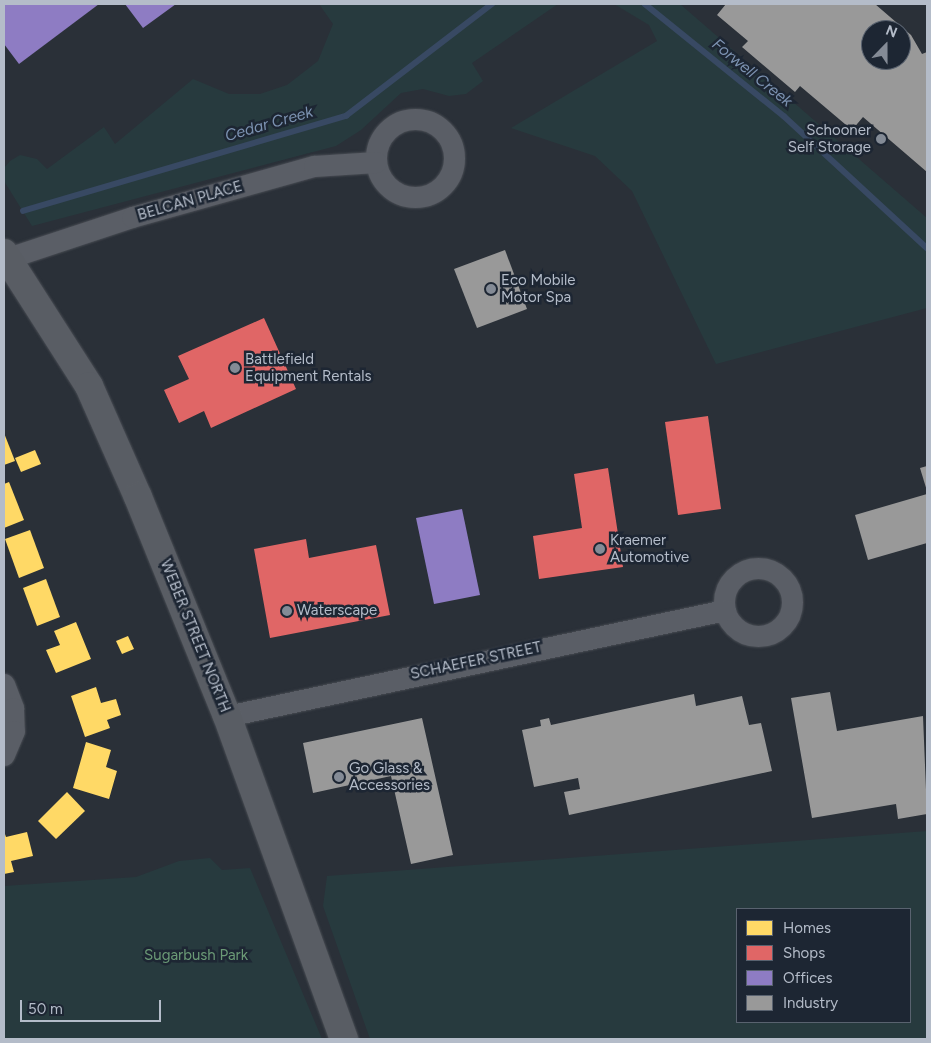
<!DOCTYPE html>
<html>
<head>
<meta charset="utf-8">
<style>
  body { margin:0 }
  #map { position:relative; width:931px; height:1043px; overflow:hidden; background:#2a3038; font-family:Figtree,sans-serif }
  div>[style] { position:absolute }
  .green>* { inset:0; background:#273a3e }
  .homes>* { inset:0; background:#ffd966 }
  .shops>* { inset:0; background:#e06666 }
  .offices>* { inset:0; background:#8e7cc3 }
  .industry>* { inset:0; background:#999 }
  .stream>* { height:5.5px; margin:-2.75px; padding:0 2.75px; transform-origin:2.75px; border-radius:2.75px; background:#384963 }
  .roads { filter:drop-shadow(0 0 1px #484c53) drop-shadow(0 0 1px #484c53) }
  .minor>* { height:21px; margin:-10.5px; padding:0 10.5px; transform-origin:10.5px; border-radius:10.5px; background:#5a5e66 }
  .minor>.ring { margin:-10.5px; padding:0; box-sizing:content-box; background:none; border:21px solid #5a5e66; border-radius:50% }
  .secondary>* { height:28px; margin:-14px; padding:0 14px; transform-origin:14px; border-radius:14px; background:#595d64 }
  .dots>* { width:14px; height:14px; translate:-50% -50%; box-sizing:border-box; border:2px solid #1d2633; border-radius:50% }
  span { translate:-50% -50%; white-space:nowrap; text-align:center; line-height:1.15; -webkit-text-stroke:5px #1d2633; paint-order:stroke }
  .poi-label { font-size:15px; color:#b4bcc9 }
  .right { translate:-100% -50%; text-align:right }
  .left { translate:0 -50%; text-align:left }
  .street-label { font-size:15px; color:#b4bcc9 }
  .park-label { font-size:15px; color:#6b9a76 }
  .water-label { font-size:16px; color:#7c92b1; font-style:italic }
  .frame { position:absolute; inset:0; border:5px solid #b4bcc9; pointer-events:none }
  .legend { position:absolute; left:736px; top:908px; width:175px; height:115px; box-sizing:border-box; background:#1d2633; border:1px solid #59626f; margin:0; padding:6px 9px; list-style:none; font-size:15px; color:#b4bcc9 }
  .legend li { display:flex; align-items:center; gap:10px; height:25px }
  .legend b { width:25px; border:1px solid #59626f }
  .north { position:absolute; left:861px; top:20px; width:50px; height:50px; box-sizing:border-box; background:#1d2633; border:1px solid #59626f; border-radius:50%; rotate:22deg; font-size:14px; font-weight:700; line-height:20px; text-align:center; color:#b4bcc9 }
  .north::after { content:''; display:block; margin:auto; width:18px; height:22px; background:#848b96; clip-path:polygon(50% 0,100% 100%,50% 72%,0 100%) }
  .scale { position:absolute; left:20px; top:1000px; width:141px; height:22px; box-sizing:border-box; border:2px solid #b4bcc9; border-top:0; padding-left:6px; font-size:15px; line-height:18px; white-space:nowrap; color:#b4bcc9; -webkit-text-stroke:4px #1d2633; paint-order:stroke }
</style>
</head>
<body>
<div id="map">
  <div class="green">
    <i style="clip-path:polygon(319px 4px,558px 4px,472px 63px,483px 81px,466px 94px,449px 96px,423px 89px,401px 93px,361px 130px,336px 146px,32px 226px,4px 181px,4px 168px,10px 161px,20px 155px,37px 159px,47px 169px,104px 127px,115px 144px,193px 79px,229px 94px,260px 94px,287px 85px,318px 61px,333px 24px)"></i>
    <i style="clip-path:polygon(614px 4px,680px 4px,927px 218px,927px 308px,716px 364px,632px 191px,595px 156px,511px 128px,657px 41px,649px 25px)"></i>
    <i style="clip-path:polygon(evenodd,927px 831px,927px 1039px,370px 1039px,323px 906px,327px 876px,927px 831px,737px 909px,910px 909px,910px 1022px,737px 1022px,737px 909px)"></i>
    <i style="clip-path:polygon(210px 858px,222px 870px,250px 868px,322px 1039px,4px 1039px,4px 886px,136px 877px,179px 861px)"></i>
  </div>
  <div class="homes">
    <i style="clip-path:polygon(4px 433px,15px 461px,4px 465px)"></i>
    <i style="clip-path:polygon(35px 450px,41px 464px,21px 472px,15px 458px)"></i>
    <i style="clip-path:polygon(9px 482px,24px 520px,4px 528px,4px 484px)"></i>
    <i style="clip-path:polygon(30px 530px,44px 568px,19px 578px,5px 539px)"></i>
    <i style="clip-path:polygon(46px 579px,60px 617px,37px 626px,23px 588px)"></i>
    <i style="clip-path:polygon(76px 622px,91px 659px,56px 673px,46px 650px,60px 645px,54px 631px)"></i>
    <i style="clip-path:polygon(128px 636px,134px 649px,122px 654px,116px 641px)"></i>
    <i style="clip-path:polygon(96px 687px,101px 703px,116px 699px,121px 715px,107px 720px,110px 728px,85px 737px,71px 696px)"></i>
    <i style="clip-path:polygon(86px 742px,111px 750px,106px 767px,117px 771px,109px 799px,73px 788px)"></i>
    <i style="clip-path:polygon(67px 792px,85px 811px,56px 839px,38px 821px)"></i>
    <i style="clip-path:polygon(4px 831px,6px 837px,27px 832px,33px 856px,11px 861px,14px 872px,4px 874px)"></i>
  </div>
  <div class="shops">
    <i style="clip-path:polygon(264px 318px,296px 389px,211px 428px,204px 411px,179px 423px,164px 390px,189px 379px,178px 356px)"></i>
    <i style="clip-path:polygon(708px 416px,721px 509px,678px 515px,665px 422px)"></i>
    <i style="clip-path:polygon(608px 468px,623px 567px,539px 579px,533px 536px,582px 528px,574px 474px)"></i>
    <i style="clip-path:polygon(306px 539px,309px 558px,376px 545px,390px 615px,270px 638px,254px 549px)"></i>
  </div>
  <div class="offices">
    <i style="clip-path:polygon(4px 4px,99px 4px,19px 64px,4px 44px)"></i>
    <i style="clip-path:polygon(125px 4px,176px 4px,143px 28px)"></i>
    <i style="clip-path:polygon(462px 509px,480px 595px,434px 604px,416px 518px)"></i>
  </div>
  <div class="industry">
    <i style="clip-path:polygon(evenodd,726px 4px,875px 4px,911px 35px,922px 54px,927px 52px,927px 172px,863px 117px,852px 130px,800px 86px,795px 92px,742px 47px,748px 41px,717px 15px,726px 4px,871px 30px,901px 30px,901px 60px,871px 60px,871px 30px)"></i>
    <i style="clip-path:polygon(505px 250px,527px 309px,477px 328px,454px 269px)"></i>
    <i style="clip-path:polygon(927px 466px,927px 491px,920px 468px)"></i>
    <i style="clip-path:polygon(927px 494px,927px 543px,868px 560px,855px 515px)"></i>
    <i style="clip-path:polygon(830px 692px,837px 731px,923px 716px,927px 814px,898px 819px,896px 804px,812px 818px,791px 698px)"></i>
    <i style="clip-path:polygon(694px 694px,696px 706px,742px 696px,749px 725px,761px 723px,772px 771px,569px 815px,564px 792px,580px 789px,578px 778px,534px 787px,522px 730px,541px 726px,540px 720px,549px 718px,551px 725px)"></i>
    <i style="clip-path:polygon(422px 718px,453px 855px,411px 864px,391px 776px,313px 793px,303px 743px)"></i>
  </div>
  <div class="stream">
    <i style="left:645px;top:4px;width:179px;rotate:38.9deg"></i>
    <i style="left:784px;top:116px;width:195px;rotate:42.7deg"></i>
    <i style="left:23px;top:211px;width:337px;rotate:-16.4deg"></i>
    <i style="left:346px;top:116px;width:184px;rotate:-37.5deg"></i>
  </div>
  <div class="roads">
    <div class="minor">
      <i class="ring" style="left:376px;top:119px;width:57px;height:57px"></i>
      <i style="left:8px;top:258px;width:131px;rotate:-18.3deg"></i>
      <i style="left:132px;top:217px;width:189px;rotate:-15.7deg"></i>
      <i style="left:314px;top:166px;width:62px;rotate:-3.7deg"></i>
      <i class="ring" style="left:724px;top:568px;width:47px;height:47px"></i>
      <i style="left:4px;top:684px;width:26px;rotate:69deg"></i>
      <i style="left:13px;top:708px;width:23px;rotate:88deg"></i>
      <i style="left:14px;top:731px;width:26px;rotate:113deg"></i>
      <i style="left:227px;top:716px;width:509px;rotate:-12.02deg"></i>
    </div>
    <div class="secondary">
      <i style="left:4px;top:253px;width:158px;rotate:57.4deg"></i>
      <i style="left:89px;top:386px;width:121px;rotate:66.2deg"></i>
      <i style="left:138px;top:497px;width:236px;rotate:67.9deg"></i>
      <i style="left:227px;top:716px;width:344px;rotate:70.1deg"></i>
    </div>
  </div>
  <div class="dots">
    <i style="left:881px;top:139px;background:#848b96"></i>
    <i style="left:491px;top:289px;background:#848b96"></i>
    <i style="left:235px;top:368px;background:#848b96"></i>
    <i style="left:600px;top:549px;background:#848b96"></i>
    <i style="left:287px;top:611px;background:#848b96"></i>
    <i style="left:339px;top:777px;background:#848b96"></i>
  </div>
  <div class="poi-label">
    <span class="right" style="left:871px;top:139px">Schooner<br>Self Storage</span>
    <span class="left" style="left:501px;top:289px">Eco Mobile<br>Motor Spa</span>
    <span class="left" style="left:245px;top:368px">Battlefield<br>Equipment Rentals</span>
    <span class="left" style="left:610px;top:549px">Kraemer<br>Automotive</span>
    <span class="left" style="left:297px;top:611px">Waterscape</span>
    <span class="left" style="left:349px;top:777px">Go Glass &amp;<br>Accessories</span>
  </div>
  <div class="street-label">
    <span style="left:190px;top:201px;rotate:-16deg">BELCAN PLACE</span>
    <span style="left:195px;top:636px;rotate:68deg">WEBER STREET NORTH</span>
    <span style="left:476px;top:661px;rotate:-12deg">SCHAEFER STREET</span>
  </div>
  <div class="park-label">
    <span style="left:196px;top:956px">Sugarbush Park</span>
  </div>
  <div class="water-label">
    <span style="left:752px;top:73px;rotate:39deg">Forwell Creek</span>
    <span style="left:269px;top:124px;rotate:-16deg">Cedar Creek</span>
  </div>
  <div class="frame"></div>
  <ul class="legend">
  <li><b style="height:14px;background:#ffd966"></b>Homes</li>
  <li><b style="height:14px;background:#e06666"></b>Shops</li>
  <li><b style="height:14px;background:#8e7cc3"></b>Offices</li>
  <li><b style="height:14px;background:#999"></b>Industry</li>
  </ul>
  <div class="north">N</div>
  <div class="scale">50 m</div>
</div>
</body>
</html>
